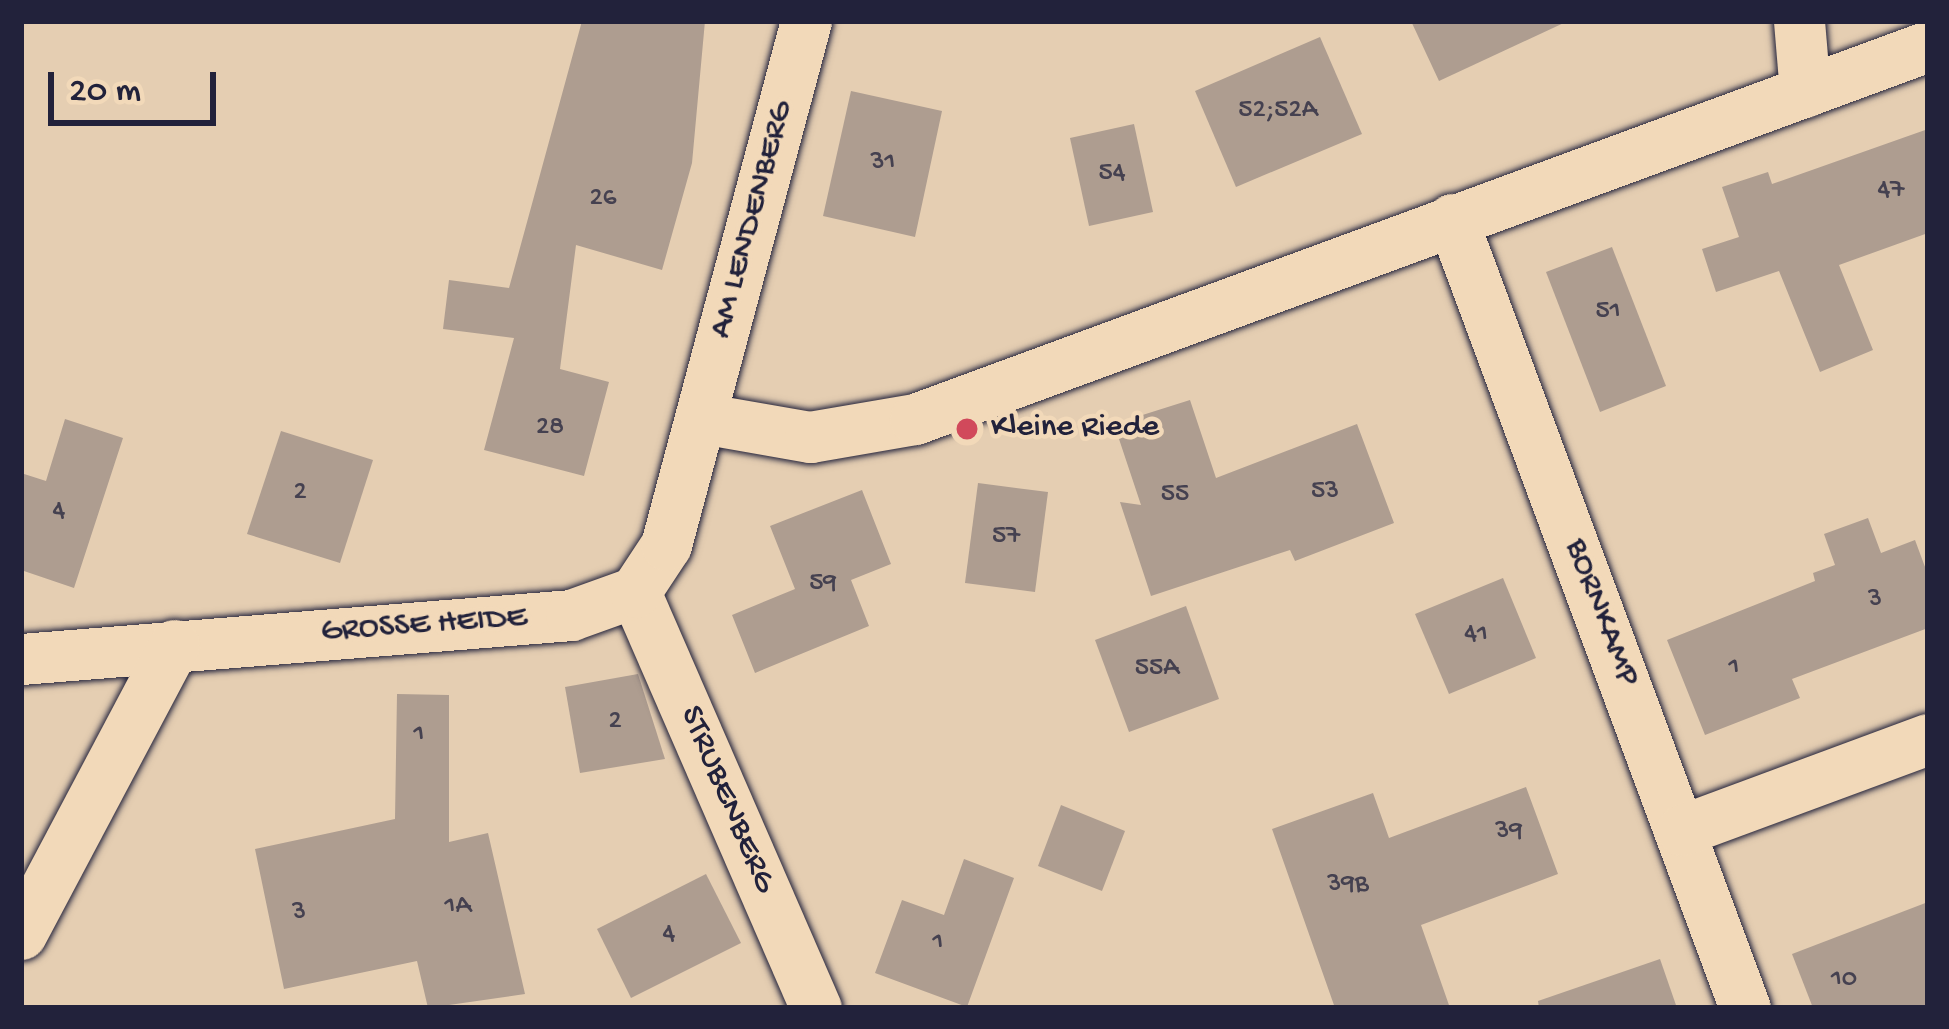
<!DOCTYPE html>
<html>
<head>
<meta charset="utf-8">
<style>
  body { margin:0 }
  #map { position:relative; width:1949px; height:1029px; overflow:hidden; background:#e5ceb2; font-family:"Gochi Hand",sans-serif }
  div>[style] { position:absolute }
  .building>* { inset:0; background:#ae9d90 }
  .roads { filter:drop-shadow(0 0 3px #22223b) drop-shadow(0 0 3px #22223b) }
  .street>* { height:51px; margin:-25.5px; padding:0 25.5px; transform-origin:25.5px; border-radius:25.5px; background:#f2d9b9 }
  .dots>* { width:33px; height:33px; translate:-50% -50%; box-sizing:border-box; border:6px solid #f2d9b9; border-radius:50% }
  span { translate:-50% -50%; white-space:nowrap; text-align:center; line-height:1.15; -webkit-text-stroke:9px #f2d9b9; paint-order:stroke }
  .number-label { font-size:27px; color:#454150 }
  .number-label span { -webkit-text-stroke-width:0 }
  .street-label { font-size:33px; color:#22223b }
  .poi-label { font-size:33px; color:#22223b }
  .left { translate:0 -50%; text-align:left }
  .frame { position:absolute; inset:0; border:24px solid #22223b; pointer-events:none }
  .scale { position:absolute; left:48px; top:72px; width:168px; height:54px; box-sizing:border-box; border:6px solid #22223b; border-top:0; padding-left:15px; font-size:36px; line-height:42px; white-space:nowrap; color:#22223b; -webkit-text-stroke:9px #f2d9b9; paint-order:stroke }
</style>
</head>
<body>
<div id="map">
  <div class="building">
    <i style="clip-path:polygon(582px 21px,705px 21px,692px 163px,662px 270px,576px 245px,560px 369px,609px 382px,584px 476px,484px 450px,514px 338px,443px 329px,449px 280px,509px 288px)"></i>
    <i style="clip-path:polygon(1411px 21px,1568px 21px,1439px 81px)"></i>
    <i style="clip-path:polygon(1320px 37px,1362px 134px,1236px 187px,1195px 91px)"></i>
    <i style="clip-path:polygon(851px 91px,942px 111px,915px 237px,823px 216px)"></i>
    <i style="clip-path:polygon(1134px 124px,1153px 212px,1089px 226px,1070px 138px)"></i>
    <i style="clip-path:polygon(1928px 129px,1928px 233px,1839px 265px,1873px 350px,1820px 372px,1779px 271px,1716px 292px,1702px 249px,1739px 237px,1722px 187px,1768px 172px,1772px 184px)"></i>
    <i style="clip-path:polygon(1612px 247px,1666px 386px,1600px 412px,1546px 272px)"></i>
    <i style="clip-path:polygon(1190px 400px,1216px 478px,1357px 424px,1394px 523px,1295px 561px,1290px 550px,1151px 596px,1120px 502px,1141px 505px,1114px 424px)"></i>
    <i style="clip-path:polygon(65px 419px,123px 438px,74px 588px,21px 570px,21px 473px,46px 481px)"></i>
    <i style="clip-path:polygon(281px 431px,373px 460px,340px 563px,247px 534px)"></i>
    <i style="clip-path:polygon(978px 483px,1048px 492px,1035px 592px,965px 583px)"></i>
    <i style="clip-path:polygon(862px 490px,891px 564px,851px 580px,869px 626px,755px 673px,732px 615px,795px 589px,770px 526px)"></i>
    <i style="clip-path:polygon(1868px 518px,1881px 553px,1915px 540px,1928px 575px,1928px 628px,1792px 679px,1800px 698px,1705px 735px,1667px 640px,1815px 581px,1813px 573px,1835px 565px,1824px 534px)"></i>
    <i style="clip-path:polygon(1503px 578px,1536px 658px,1449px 694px,1415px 614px)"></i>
    <i style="clip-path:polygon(1186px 606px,1219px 699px,1129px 732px,1095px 640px)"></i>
    <i style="clip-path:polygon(638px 674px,665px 759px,580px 773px,565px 687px)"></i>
    <i style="clip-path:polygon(397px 694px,449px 695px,449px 842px,488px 833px,525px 994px,428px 1008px,417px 961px,284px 989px,255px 849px,395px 819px)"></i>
    <i style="clip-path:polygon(1526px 787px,1558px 874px,1421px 925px,1450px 1008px,1335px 1008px,1272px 829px,1373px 793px,1389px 838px)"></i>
    <i style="clip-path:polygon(1061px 805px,1125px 831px,1102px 891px,1038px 866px)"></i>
    <i style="clip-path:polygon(964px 859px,1014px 878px,967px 1007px,875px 973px,902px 900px,944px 915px)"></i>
    <i style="clip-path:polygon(706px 874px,741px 943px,631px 998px,597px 929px)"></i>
    <i style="clip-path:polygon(1928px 902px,1928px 1008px,1813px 1008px,1792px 954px)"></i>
    <i style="clip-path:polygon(1660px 959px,1677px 1008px,1539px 1008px,1538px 1001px)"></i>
  </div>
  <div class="roads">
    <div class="street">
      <i style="left:1799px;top:21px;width:71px;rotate:85.2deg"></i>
      <i style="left:1452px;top:219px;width:842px;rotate:69.63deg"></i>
      <i style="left:701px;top:418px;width:111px;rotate:9.9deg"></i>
      <i style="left:810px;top:437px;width:107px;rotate:-9.7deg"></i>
      <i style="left:915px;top:419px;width:1079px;rotate:-20.21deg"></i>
      <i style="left:635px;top:592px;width:454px;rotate:66.5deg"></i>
      <i style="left:21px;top:659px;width:552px;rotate:-4.57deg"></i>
      <i style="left:571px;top:615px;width:68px;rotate:-19.8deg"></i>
      <i style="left:635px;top:592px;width:56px;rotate:-56.6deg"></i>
      <i style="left:666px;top:545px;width:542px;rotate:-75.04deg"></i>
      <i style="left:1682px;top:830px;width:262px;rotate:-20.3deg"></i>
      <i style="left:21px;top:934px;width:327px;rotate:-62.1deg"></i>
    </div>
  </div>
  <div class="dots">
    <i style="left:967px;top:429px;background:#d1495b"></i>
  </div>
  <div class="number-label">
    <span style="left:1278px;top:112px">52;52A</span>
    <span style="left:883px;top:164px">31</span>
    <span style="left:1112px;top:175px">54</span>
    <span style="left:1891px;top:192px">47</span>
    <span style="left:603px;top:200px">26</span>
    <span style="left:1608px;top:313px">51</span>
    <span style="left:550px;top:429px">28</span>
    <span style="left:1325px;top:493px">53</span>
    <span style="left:300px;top:494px">2</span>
    <span style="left:1175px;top:496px">55</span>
    <span style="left:59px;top:513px">4</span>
    <span style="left:1006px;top:538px">57</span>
    <span style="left:823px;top:585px">59</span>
    <span style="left:1875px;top:601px">3</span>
    <span style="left:1476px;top:636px">41</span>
    <span style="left:1734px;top:669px">1</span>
    <span style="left:1157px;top:670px">55A</span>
    <span style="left:615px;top:723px">2</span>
    <span style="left:419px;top:736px">1</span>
    <span style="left:1509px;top:833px">39</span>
    <span style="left:1348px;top:886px">39B</span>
    <span style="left:458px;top:908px">1A</span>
    <span style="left:299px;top:914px">3</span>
    <span style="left:669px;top:936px">4</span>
    <span style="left:938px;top:944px">1</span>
    <span style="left:1844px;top:981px">10</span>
  </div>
  <div class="street-label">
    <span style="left:753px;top:220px;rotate:-75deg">AM LENDENBERG</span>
    <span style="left:1600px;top:613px;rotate:69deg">BORNKAMP</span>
    <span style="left:424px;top:626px;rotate:-4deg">GROSSE HEIDE</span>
    <span style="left:726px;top:800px;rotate:67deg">STRUBENBERG</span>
  </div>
  <div class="poi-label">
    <span class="left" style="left:991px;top:429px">Kleine Riede</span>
  </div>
  <div class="frame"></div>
  <div class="scale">20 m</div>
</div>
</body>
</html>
